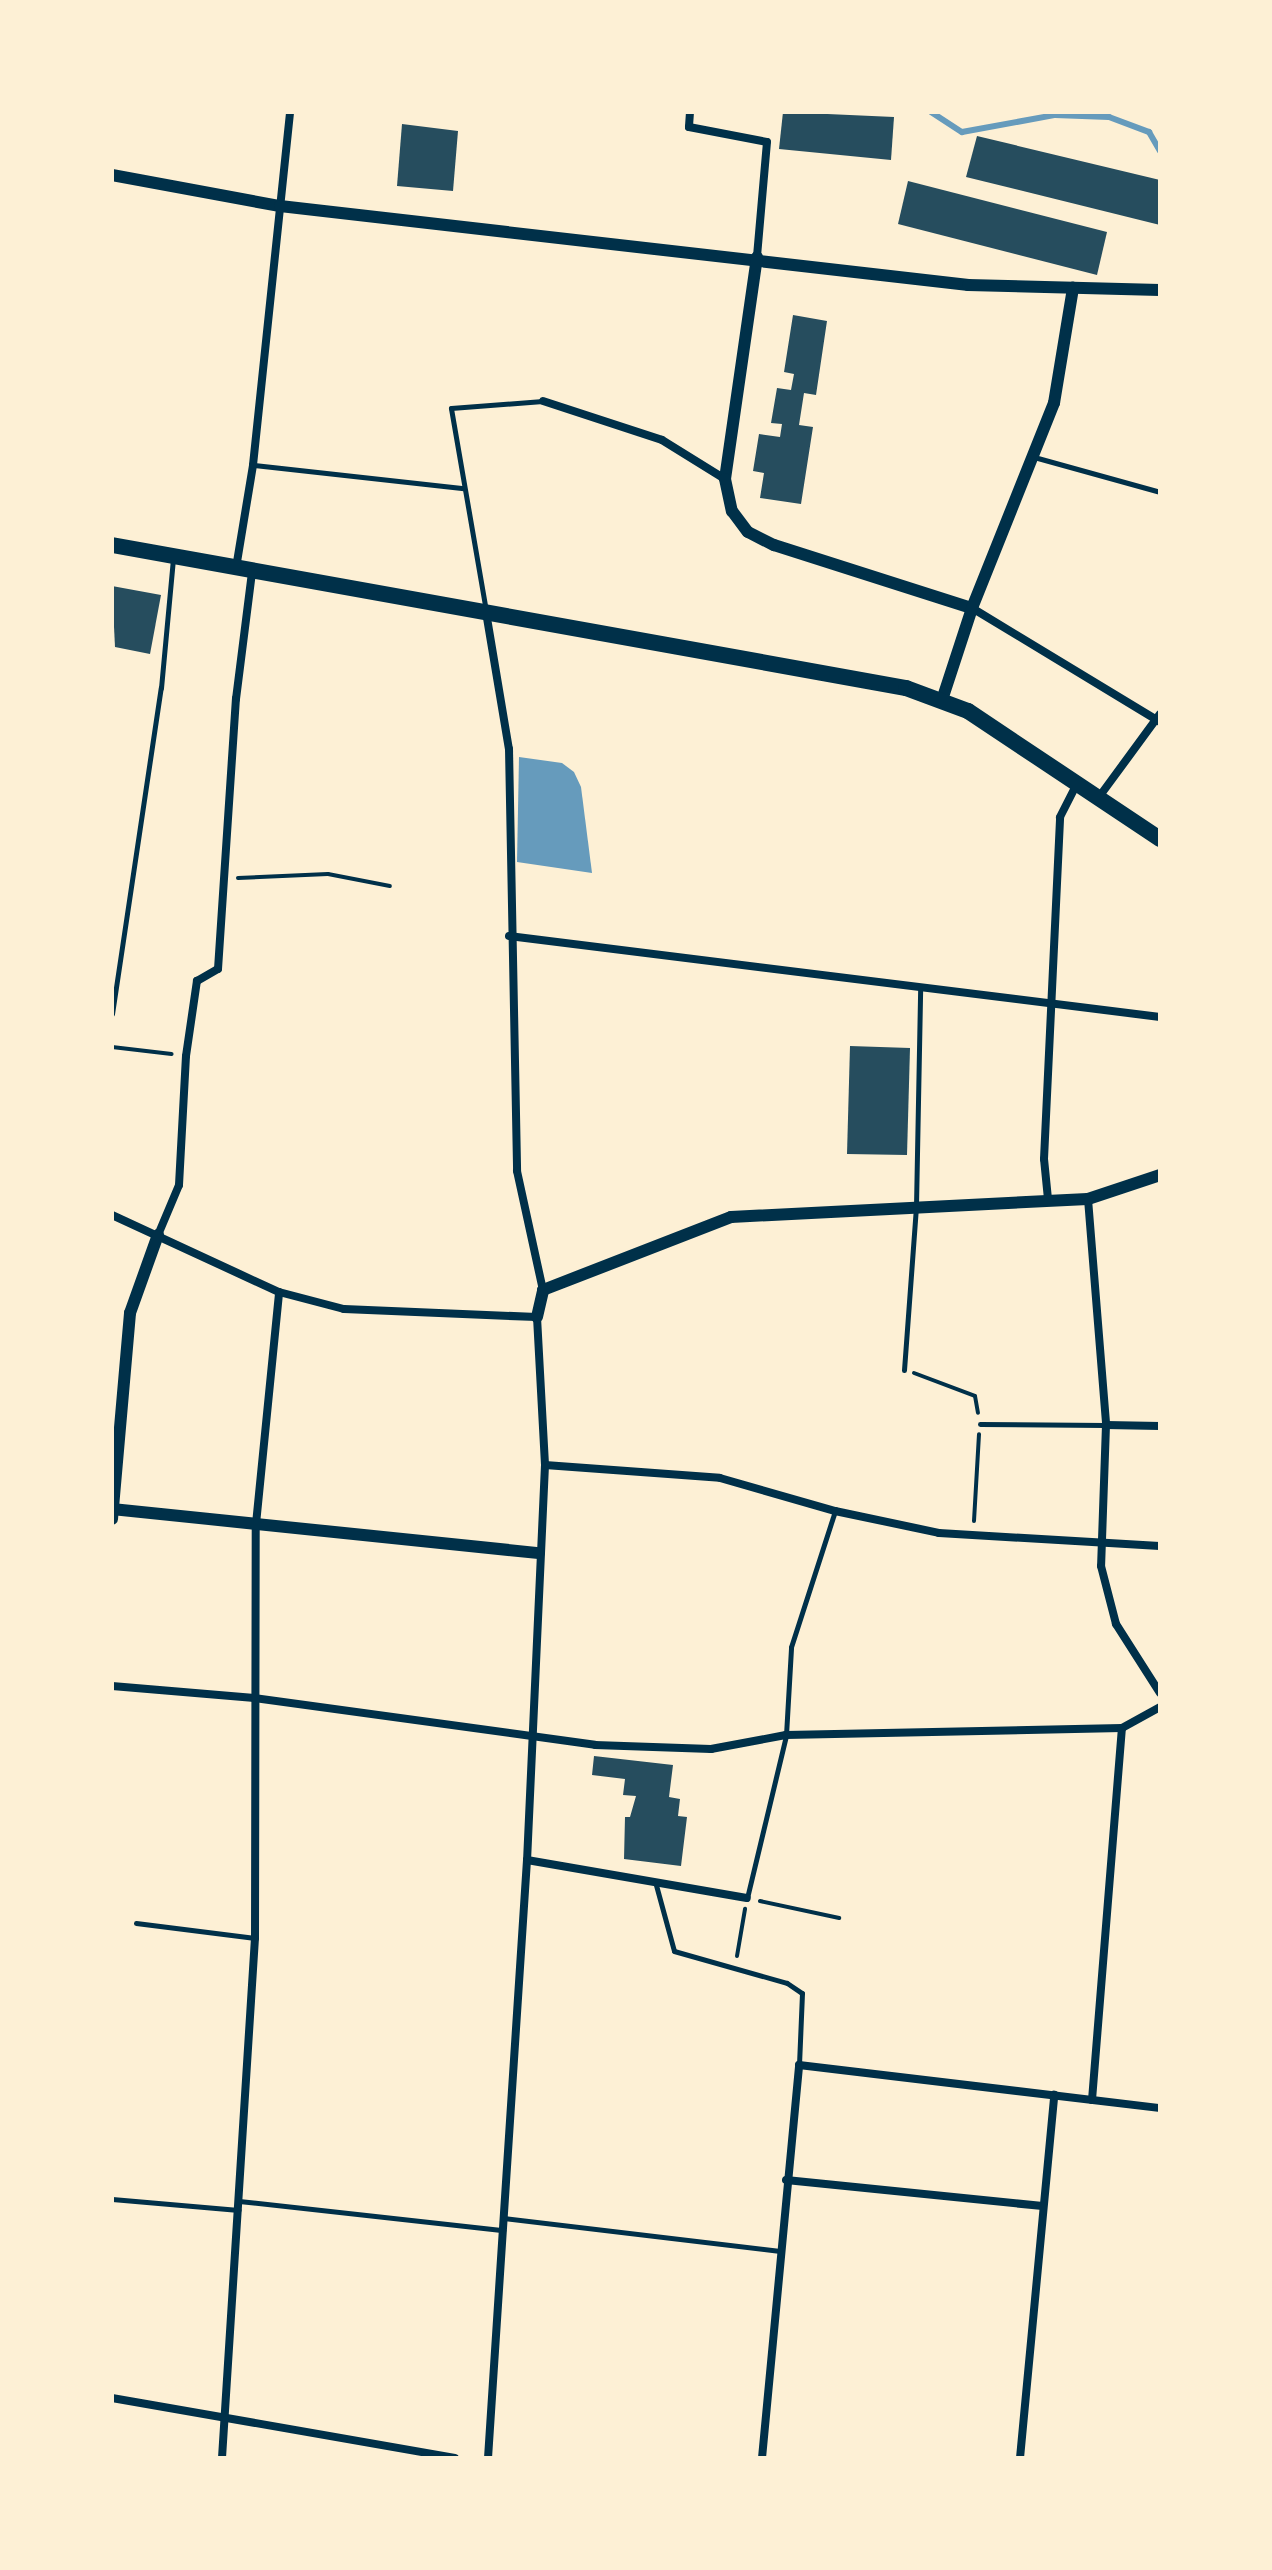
<!DOCTYPE html>
<html>
<head>
<meta charset="utf-8">
<style>
  body { margin:0 }
  #map { position:relative; width:1272px; height:2570px; overflow:hidden; background:#fdf0d5; font-family:"IBM Plex Sans",sans-serif }
  div>[style] { position:absolute }
  .water>* { inset:0; background:#669bbc }
  .stream>* { height:6px; margin:-3px; padding:0 3px; transform-origin:3px; border-radius:3px; background:#669bbc }
  .building>* { inset:0; background:#264d5e }
  .path>* { height:4px; margin:-2px; padding:0 2px; transform-origin:2px; border-radius:2px; background:#003049 }
  .service>* { height:5px; margin:-2.5px; padding:0 2.5px; transform-origin:2.5px; border-radius:2.5px; background:#003049 }
  .minor>* { height:8px; margin:-4px; padding:0 4px; transform-origin:4px; border-radius:4px; background:#003049 }
  .tertiary>* { height:12px; margin:-6px; padding:0 6px; transform-origin:6px; border-radius:6px; background:#003049 }
  .trunk>* { height:16px; margin:-8px; padding:0 8px; transform-origin:8px; border-radius:8px; background:#003049 }
  span { translate:-50% -50%; white-space:nowrap; text-align:center; line-height:1.15; -webkit-text-stroke:8px #fdf0d5; paint-order:stroke }
  .frame { position:absolute; inset:0; border:114px solid #fdf0d5; pointer-events:none }
</style>
</head>
<body>
<div id="map">
  <div class="water">
    <i style="clip-path:polygon(519px 757px,562px 763px,574px 772px,581px 787px,592px 873px,517px 862px)"></i>
  </div>
  <div class="stream">
    <i style="left:931px;top:112px;width:37px;rotate:33deg"></i>
    <i style="left:962px;top:132px;width:95px;rotate:-10.4deg"></i>
    <i style="left:1055px;top:115px;width:54px;rotate:2.1deg"></i>
    <i style="left:1109px;top:117px;width:43px;rotate:20.6deg"></i>
    <i style="left:1149px;top:132px;width:22px;rotate:60deg"></i>
  </div>
  <div class="building">
    <i style="clip-path:polygon(783px 112px,894px 117px,891px 160px,779px 149px)"></i>
    <i style="clip-path:polygon(402px 124px,458px 131px,453px 191px,397px 186px)"></i>
    <i style="clip-path:polygon(977px 136px,1160px 180px,1160px 225px,966px 177px)"></i>
    <i style="clip-path:polygon(908px 181px,1107px 232px,1097px 275px,898px 224px)"></i>
    <i style="clip-path:polygon(793px 315px,827px 321px,816px 395px,804px 393px,799px 425px,813px 427px,801px 504px,760px 498px,764px 473px,753px 471px,759px 434px,780px 437px,782px 424px,771px 423px,777px 388px,791px 390px,794px 374px,784px 372px)"></i>
    <i style="clip-path:polygon(112px 586px,161px 595px,150px 654px,115px 647px)"></i>
    <i style="clip-path:polygon(850px 1046px,910px 1048px,907px 1155px,847px 1154px)"></i>
    <i style="clip-path:polygon(594px 1756px,673px 1765px,669px 1797px,680px 1799px,678px 1816px,687px 1817px,681px 1866px,624px 1859px,625px 1817px,630px 1817px,636px 1796px,623px 1795px,625px 1779px,592px 1775px)"></i>
  </div>
  <div class="path">
    <i style="left:238px;top:878px;width:90px;rotate:-2.5deg"></i>
    <i style="left:328px;top:874px;width:63px;rotate:11deg"></i>
    <i style="left:112px;top:1047px;width:60px;rotate:6.7deg"></i>
    <i style="left:914px;top:1373px;width:65px;rotate:20.7deg"></i>
    <i style="left:975px;top:1396px;width:17px;rotate:80deg"></i>
    <i style="left:974px;top:1521px;width:87px;rotate:-86.7deg"></i>
    <i style="left:760px;top:1901px;width:81px;rotate:12.1deg"></i>
    <i style="left:737px;top:1956px;width:48px;rotate:-80.3deg"></i>
  </div>
  <div class="service">
    <i style="left:1034px;top:457px;width:131px;rotate:15.5deg"></i>
    <i style="left:254px;top:465px;width:211px;rotate:6.3deg"></i>
    <i style="left:486px;top:611px;width:206px;rotate:-99.8deg"></i>
    <i style="left:451px;top:408px;width:92px;rotate:-4.4deg"></i>
    <i style="left:112px;top:1014px;width:330px;rotate:-81.5deg"></i>
    <i style="left:161px;top:688px;width:130px;rotate:-84.7deg"></i>
    <i style="left:904px;top:1370px;width:164px;rotate:-85.8deg"></i>
    <i style="left:916px;top:1206px;width:217px;rotate:-88.9deg"></i>
    <i style="left:980px;top:1424px;width:125px;rotate:0.5deg"></i>
    <i style="left:656px;top:1885px;width:68px;rotate:74.7deg"></i>
    <i style="left:674px;top:1951px;width:117px;rotate:15.8deg"></i>
    <i style="left:787px;top:1983px;width:18px;rotate:34deg"></i>
    <i style="left:802px;top:1993px;width:72px;rotate:92.4deg"></i>
    <i style="left:747px;top:1898px;width:168px;rotate:-76.5deg"></i>
    <i style="left:786px;top:1735px;width:88px;rotate:-86.7deg"></i>
    <i style="left:791px;top:1647px;width:143px;rotate:-72.1deg"></i>
    <i style="left:136px;top:1923px;width:120px;rotate:7.2deg"></i>
    <i style="left:112px;top:2199px;width:127px;rotate:5deg"></i>
    <i style="left:239px;top:2201px;width:266px;rotate:6.3deg"></i>
    <i style="left:504px;top:2218px;width:278px;rotate:6.8deg"></i>
  </div>
  <div class="minor">
    <i style="left:690px;top:112px;width:15px;rotate:94deg"></i>
    <i style="left:689px;top:127px;width:79px;rotate:10.9deg"></i>
    <i style="left:767px;top:142px;width:115px;rotate:95deg"></i>
    <i style="left:543px;top:401px;width:125px;rotate:18.1deg"></i>
    <i style="left:662px;top:440px;width:74px;rotate:31.8deg"></i>
    <i style="left:236px;top:568px;width:104px;rotate:-80.6deg"></i>
    <i style="left:253px;top:465px;width:355px;rotate:-84deg"></i>
    <i style="left:972px;top:608px;width:220px;rotate:31.2deg"></i>
    <i style="left:486px;top:612px;width:139px;rotate:80.5deg"></i>
    <i style="left:509px;top:749px;width:422px;rotate:88.9deg"></i>
    <i style="left:517px;top:1171px;width:122px;rotate:77.7deg"></i>
    <i style="left:1099px;top:797px;width:103px;rotate:-53.7deg"></i>
    <i style="left:509px;top:936px;width:656px;rotate:7.09deg"></i>
    <i style="left:1048px;top:1199px;width:40px;rotate:-95.7deg"></i>
    <i style="left:1044px;top:1159px;width:342px;rotate:-87.3deg"></i>
    <i style="left:1060px;top:817px;width:37px;rotate:-63deg"></i>
    <i style="left:1088px;top:1199px;width:227px;rotate:85.4deg"></i>
    <i style="left:1106px;top:1425px;width:141px;rotate:92deg"></i>
    <i style="left:1101px;top:1566px;width:60px;rotate:75.5deg"></i>
    <i style="left:1116px;top:1624px;width:82px;rotate:57.5deg"></i>
    <i style="left:112px;top:1215px;width:184px;rotate:24.8deg"></i>
    <i style="left:279px;top:1292px;width:67px;rotate:14.7deg"></i>
    <i style="left:344px;top:1309px;width:193px;rotate:2.4deg"></i>
    <i style="left:537px;top:1317px;width:148px;rotate:86.9deg"></i>
    <i style="left:545px;top:1465px;width:395px;rotate:92.6deg"></i>
    <i style="left:527px;top:1860px;width:599px;rotate:93.73deg"></i>
    <i style="left:158px;top:1235px;width:54px;rotate:-67.2deg"></i>
    <i style="left:179px;top:1185px;width:129px;rotate:-86.9deg"></i>
    <i style="left:186px;top:1056px;width:76px;rotate:-81.7deg"></i>
    <i style="left:197px;top:981px;width:24px;rotate:-30deg"></i>
    <i style="left:218px;top:969px;width:271px;rotate:-86.2deg"></i>
    <i style="left:236px;top:699px;width:128px;rotate:-82.8deg"></i>
    <i style="left:1106px;top:1425px;width:54px;rotate:1.1deg"></i>
    <i style="left:545px;top:1465px;width:175px;rotate:4.2deg"></i>
    <i style="left:720px;top:1478px;width:120px;rotate:16deg"></i>
    <i style="left:835px;top:1511px;width:106px;rotate:11.9deg"></i>
    <i style="left:939px;top:1533px;width:221px;rotate:3.4deg"></i>
    <i style="left:112px;top:1686px;width:143px;rotate:4.8deg"></i>
    <i style="left:254px;top:1698px;width:344px;rotate:7.8deg"></i>
    <i style="left:595px;top:1745px;width:116px;rotate:2deg"></i>
    <i style="left:711px;top:1749px;width:76px;rotate:-10.6deg"></i>
    <i style="left:786px;top:1735px;width:336px;rotate:-1.2deg"></i>
    <i style="left:1122px;top:1728px;width:43px;rotate:-28.9deg"></i>
    <i style="left:527px;top:1860px;width:223px;rotate:9.8deg"></i>
    <i style="left:1092px;top:2100px;width:373px;rotate:-85.4deg"></i>
    <i style="left:786px;top:2180px;width:258px;rotate:5.8deg"></i>
    <i style="left:112px;top:2398px;width:348px;rotate:9.9deg"></i>
    <i style="left:222px;top:2458px;width:521px;rotate:-86.37deg"></i>
    <i style="left:255px;top:1938px;width:414px;rotate:-89.9deg"></i>
    <i style="left:256px;top:1524px;width:233px;rotate:-84.3deg"></i>
    <i style="left:762px;top:2458px;width:395px;rotate:-84.6deg"></i>
    <i style="left:799px;top:2065px;width:364px;rotate:6.8deg"></i>
    <i style="left:1020px;top:2458px;width:365px;rotate:-84.6deg"></i>
  </div>
  <div class="tertiary">
    <i style="left:112px;top:175px;width:171px;rotate:10.5deg"></i>
    <i style="left:280px;top:206px;width:693px;rotate:6.55deg"></i>
    <i style="left:968px;top:285px;width:192px;rotate:1.5deg"></i>
    <i style="left:757px;top:257px;width:224px;rotate:98.2deg"></i>
    <i style="left:725px;top:479px;width:33px;rotate:78deg"></i>
    <i style="left:732px;top:511px;width:26px;rotate:53deg"></i>
    <i style="left:748px;top:532px;width:29px;rotate:27deg"></i>
    <i style="left:774px;top:545px;width:208px;rotate:17.7deg"></i>
    <i style="left:942px;top:700px;width:97px;rotate:-71.9deg"></i>
    <i style="left:972px;top:608px;width:221px;rotate:-68.2deg"></i>
    <i style="left:1054px;top:403px;width:117px;rotate:-80.6deg"></i>
    <i style="left:537px;top:1317px;width:28px;rotate:-77deg"></i>
    <i style="left:543px;top:1290px;width:202px;rotate:-21.2deg"></i>
    <i style="left:731px;top:1217px;width:357px;rotate:-2.9deg"></i>
    <i style="left:1088px;top:1199px;width:76px;rotate:-18.4deg"></i>
    <i style="left:112px;top:1509px;width:429px;rotate:5.9deg"></i>
    <i style="left:112px;top:1519px;width:207px;rotate:-85deg"></i>
    <i style="left:130px;top:1313px;width:83px;rotate:-70.3deg"></i>
  </div>
  <div class="trunk">
    <i style="left:112px;top:545px;width:807px;rotate:10.21deg"></i>
    <i style="left:906px;top:688px;width:66px;rotate:20.4deg"></i>
    <i style="left:968px;top:711px;width:231px;rotate:33.7deg"></i>
  </div>
  <div class="frame"></div>
</div>
</body>
</html>
